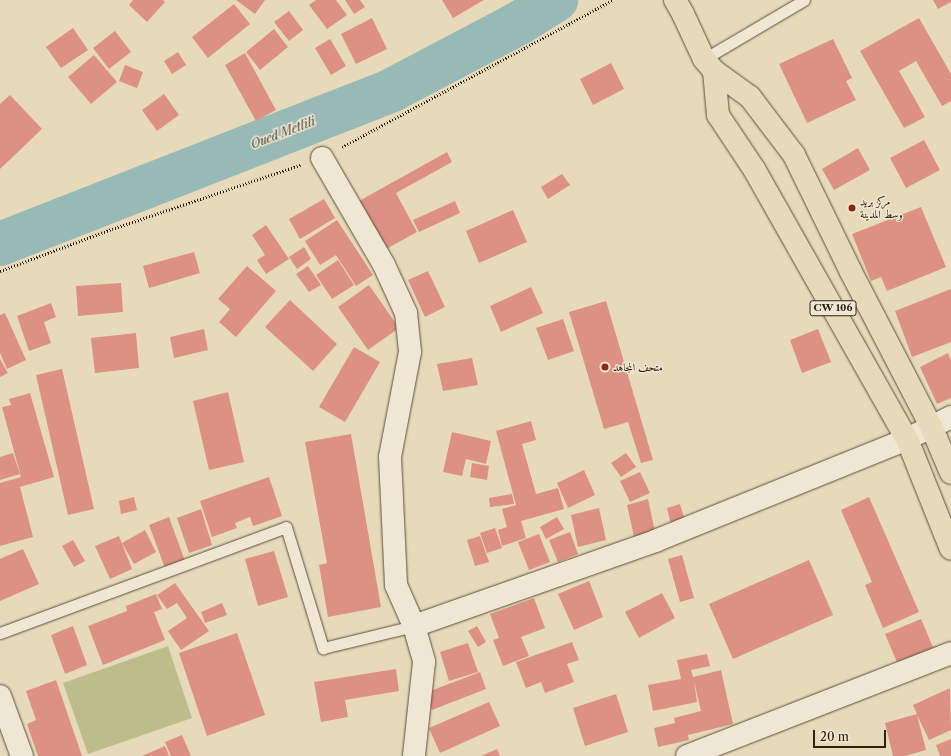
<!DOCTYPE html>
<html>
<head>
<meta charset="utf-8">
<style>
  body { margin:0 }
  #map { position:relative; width:951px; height:756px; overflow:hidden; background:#e7dabb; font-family:"Libre Caslon Text",Amiri,serif }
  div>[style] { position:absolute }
  .green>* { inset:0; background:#bdbd8b }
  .river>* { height:44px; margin:-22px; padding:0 22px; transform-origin:22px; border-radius:22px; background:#97bab6 }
  .building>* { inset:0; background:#dd9183 }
  .path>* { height:2.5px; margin-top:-1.25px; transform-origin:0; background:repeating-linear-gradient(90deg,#2e210f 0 1px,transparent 0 3px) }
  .roads { filter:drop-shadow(0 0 1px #5c4f3a) drop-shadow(0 0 1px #5c4f3a) }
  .lane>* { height:11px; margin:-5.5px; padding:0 5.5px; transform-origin:5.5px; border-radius:5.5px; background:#efe7d3 }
  .street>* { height:22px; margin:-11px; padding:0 11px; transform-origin:11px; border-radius:11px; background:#efe7d3 }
  .primary>* { height:22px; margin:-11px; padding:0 11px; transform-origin:11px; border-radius:11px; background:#e7dabb }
  .dots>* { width:11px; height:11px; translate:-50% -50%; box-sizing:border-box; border:2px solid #efe7d3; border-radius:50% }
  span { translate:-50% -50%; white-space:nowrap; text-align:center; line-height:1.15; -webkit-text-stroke:3px #efe7d3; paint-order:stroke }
  .shield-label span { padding:1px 3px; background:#efe7d3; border:1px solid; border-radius:3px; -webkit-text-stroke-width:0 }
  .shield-label { font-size:10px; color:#2e210f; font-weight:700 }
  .poi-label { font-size:11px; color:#2e210f }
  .left { translate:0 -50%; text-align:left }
  .water-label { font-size:12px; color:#4e4f41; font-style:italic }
  .scale { position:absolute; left:813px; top:730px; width:73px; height:18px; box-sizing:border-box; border:2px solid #2e210f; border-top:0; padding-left:5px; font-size:12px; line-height:14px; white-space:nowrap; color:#2e210f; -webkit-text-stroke:3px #efe7d3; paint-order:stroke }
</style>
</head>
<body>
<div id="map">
  <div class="green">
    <i style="clip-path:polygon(168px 646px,192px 718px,88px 754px,63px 683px)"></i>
  </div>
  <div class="river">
    <i style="left:0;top:244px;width:421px;rotate:-21.4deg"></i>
    <i style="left:392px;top:90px;width:144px;rotate:-27.8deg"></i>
    <i style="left:519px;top:23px;width:44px;rotate:-31.9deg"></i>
  </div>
  <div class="building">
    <i style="clip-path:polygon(133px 0,163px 0,165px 2px,147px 22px,129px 5px)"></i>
    <i style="clip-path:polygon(236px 0,265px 0,255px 14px)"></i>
    <i style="clip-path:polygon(316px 0,336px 0,347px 15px,327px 29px,309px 5px)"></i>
    <i style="clip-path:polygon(345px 0,360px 0,365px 7px,354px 14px)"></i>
    <i style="clip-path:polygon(442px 0,484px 0,453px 18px)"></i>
    <i style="clip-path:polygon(933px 0,951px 0,951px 2px,938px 9px)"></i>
    <i style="clip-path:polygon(234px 4px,250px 24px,208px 58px,192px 37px)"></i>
    <i style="clip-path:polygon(289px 11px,303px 30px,289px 41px,274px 22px)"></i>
    <i style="clip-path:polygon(372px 18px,387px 49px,356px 64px,341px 34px)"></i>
    <i style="clip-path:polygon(919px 18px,951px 74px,951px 101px,942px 106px,916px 61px,899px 71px,925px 117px,904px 128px,860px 51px)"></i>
    <i style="clip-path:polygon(73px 28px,88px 50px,61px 68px,46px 47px)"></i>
    <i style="clip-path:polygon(274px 29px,288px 47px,260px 70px,246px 52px)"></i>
    <i style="clip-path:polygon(115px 31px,131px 52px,109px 69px,93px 48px)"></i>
    <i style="clip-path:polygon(330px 39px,346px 66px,331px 75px,315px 48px)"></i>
    <i style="clip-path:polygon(833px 39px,852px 78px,846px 81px,856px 100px,807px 123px,779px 64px)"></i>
    <i style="clip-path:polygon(178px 52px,186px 65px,172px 74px,164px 61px)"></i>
    <i style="clip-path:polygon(245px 53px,276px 110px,256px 121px,225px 65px)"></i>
    <i style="clip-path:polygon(94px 55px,117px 82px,91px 104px,68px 77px)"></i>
    <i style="clip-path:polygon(611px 63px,624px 89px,593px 105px,580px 79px)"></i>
    <i style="clip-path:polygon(125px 65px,143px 72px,137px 88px,119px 81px)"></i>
    <i style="clip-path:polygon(164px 94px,179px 115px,157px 131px,142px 110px)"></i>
    <i style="clip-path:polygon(10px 95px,42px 129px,0 169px,0 104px)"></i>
    <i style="clip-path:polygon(924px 140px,940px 170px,906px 188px,890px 158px)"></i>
    <i style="clip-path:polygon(858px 148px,870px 170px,834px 190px,822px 169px)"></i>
    <i style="clip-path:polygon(447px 152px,452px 162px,396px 193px,417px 232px,386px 249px,359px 201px)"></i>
    <i style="clip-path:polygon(562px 174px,570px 185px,548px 199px,541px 187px)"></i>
    <i style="clip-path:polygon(324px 199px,335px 218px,300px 239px,289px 219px)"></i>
    <i style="clip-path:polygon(455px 201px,460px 213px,419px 232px,413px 220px)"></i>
    <i style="clip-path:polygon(921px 207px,946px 267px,887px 291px,881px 277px,871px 281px,852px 234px)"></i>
    <i style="clip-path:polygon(513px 210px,527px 242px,479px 263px,466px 231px)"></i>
    <i style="clip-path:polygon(337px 220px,373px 275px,356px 286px,336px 255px,320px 265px,305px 241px)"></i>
    <i style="clip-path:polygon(266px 225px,289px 259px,266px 274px,257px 260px,265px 255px,252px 235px)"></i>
    <i style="clip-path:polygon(304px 247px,311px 259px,297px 269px,289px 257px)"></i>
    <i style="clip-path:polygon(194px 252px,200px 273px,149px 288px,143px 266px)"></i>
    <i style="clip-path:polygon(338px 260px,354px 285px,332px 299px,316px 275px)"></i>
    <i style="clip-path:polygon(247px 266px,276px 291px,236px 337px,219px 322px,230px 309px,218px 299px)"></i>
    <i style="clip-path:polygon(308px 266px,321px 285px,309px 292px,296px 274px)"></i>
    <i style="clip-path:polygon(428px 271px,445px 307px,425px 317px,408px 280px)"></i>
    <i style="clip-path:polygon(121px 283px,123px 312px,78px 316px,76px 286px)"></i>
    <i style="clip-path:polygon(369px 285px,399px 328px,368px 350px,338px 307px)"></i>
    <i style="clip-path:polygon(531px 287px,543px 313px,501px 332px,490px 306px)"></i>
    <i style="clip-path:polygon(951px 289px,951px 342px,912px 357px,895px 311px)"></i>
    <i style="clip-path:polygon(290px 300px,337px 344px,313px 371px,265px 327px)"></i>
    <i style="clip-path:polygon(606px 301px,653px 460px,641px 463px,628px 422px,604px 429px,569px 312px)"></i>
    <i style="clip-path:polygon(51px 303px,56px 317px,44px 322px,51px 343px,29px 351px,17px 316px)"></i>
    <i style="clip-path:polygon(5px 313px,26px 360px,7px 369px,0 353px,0 315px)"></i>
    <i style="clip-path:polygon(563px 319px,574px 351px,548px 360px,536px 328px)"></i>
    <i style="clip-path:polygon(204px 329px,208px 350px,174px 358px,170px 337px)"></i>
    <i style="clip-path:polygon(818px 329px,831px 362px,802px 373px,790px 340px)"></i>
    <i style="clip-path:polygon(136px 333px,139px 368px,95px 373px,91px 338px)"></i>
    <i style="clip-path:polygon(354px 347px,380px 362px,345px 422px,319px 407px)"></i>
    <i style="clip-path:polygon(948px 353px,951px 360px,951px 398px,937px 404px,920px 367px)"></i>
    <i style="clip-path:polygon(472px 358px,478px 385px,443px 391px,437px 364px)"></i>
    <i style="clip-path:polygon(0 359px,8px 373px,0 377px)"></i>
    <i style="clip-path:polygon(62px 369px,94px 509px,68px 515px,36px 375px)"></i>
    <i style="clip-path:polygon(228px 392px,244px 462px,209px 470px,193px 401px)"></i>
    <i style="clip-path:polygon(30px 393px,54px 477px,20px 487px,33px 537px,0 546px,0 483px,21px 477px,2px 407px,11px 405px,9px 399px)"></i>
    <i style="clip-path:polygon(531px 421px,536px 440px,522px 444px,536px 494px,558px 488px,564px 509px,521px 521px,526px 538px,502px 546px,498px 530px,507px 527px,502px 509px,516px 505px,496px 431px)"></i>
    <i style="clip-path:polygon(452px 432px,491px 441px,486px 464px,466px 459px,462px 476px,443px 472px)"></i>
    <i style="clip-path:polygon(351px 434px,381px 607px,328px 617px,319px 565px,327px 563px,305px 442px)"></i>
    <i style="clip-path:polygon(13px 453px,20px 474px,0 480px,0 457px)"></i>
    <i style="clip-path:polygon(626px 453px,636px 467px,621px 477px,611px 463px)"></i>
    <i style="clip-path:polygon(472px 463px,489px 466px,487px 480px,470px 477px)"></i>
    <i style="clip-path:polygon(584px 470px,595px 495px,568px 508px,557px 483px)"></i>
    <i style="clip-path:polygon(640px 472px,650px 493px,630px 502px,620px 481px)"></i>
    <i style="clip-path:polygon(269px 477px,282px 516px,253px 526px,250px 517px,235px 523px,237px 528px,212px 537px,200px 501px)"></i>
    <i style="clip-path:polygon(512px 494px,514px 504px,490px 507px,489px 498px)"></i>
    <i style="clip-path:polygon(134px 497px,137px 510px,121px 514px,119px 501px)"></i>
    <i style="clip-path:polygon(869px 497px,919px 612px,883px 628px,865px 585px,872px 582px,841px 510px)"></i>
    <i style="clip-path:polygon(648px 499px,655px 532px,634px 537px,627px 505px)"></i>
    <i style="clip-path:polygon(680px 504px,685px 521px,671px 525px,667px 508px)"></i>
    <i style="clip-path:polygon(599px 508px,606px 540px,578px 547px,571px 515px)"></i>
    <i style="clip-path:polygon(201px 509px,212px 545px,189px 553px,177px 518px)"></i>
    <i style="clip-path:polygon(169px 517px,185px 561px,165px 568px,149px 525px)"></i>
    <i style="clip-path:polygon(557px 517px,564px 529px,546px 539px,540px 527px)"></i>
    <i style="clip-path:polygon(495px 528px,502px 548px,487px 553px,480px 533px)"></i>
    <i style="clip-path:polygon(145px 530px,156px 552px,134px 564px,122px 543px)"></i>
    <i style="clip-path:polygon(570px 532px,578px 554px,558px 562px,549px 540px)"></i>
    <i style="clip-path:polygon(539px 534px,550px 562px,529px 570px,518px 542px)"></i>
    <i style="clip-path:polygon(119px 536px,132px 569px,110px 579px,95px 546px)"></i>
    <i style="clip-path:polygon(480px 536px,489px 562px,475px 566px,467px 540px)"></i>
    <i style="clip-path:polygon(73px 540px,85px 561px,74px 567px,62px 546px)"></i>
    <i style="clip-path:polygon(23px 549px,39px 584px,0 601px,0 559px)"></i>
    <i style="clip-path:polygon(274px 551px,288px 597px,258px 606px,245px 559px)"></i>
    <i style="clip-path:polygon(682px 555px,694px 598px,680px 602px,668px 559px)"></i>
    <i style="clip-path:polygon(809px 560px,833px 615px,733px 659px,709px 604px)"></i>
    <i style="clip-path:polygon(589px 581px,603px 617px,574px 630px,558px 594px)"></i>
    <i style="clip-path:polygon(175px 583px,209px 631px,181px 650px,168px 631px,187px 618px,177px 603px,167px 609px,157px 595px)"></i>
    <i style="clip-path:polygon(662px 593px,675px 618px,639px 638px,625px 612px)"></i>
    <i style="clip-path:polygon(156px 594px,162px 609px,154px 612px,165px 640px,103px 665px,88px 626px,127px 611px,126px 606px)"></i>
    <i style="clip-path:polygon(534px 598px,545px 628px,521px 637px,529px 656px,503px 666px,493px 640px,499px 638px,490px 614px)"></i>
    <i style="clip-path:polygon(222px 603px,227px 615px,205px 623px,201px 612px)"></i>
    <i style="clip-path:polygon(921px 619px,935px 652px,899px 667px,885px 634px)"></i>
    <i style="clip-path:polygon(73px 626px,87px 665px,65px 674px,51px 635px)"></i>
    <i style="clip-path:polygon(477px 626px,486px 642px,478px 647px,468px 631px)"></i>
    <i style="clip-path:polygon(237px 633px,265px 715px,207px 736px,179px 653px)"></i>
    <i style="clip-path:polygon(572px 642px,579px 660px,567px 664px,574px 682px,545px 693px,541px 682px,526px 688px,516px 662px)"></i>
    <i style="clip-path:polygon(468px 643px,478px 672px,449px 681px,440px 652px)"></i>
    <i style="clip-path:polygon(707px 654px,710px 666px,691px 670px,693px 677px,721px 670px,733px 724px,688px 735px,689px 740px,658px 747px,654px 728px,675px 723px,674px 718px,701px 711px,694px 681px,697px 702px,653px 711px,648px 685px,681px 679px,677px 660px)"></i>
    <i style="clip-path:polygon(396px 669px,399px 691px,345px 700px,348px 717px,321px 722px,314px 682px)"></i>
    <i style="clip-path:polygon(480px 672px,486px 689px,432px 710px,425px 693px)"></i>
    <i style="clip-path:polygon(56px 680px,82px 756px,38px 756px,27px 724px,36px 720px,26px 691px)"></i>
    <i style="clip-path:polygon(950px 688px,951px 730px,929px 740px,917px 715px,926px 750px,905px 756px,893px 756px,885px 723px,917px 714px,913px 705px)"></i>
    <i style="clip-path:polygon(616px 694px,628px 732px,585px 746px,573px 708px)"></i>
    <i style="clip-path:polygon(489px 702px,500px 726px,440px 753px,429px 728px)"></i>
    <i style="clip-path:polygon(182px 735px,191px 756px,171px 756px,165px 742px)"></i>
    <i style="clip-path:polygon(951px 739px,951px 756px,940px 756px,936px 745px)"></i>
    <i style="clip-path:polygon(165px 746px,169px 756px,142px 756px)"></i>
    <i style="clip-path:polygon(497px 749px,500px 756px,481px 756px)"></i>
  </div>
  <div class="path">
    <i style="left:342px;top:147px;width:308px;rotate:-28.5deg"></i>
    <i style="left:0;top:271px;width:120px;rotate:-20.6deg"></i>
    <i style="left:112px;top:229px;width:199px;rotate:-18.8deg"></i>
  </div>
  <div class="roads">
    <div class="lane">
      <i style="left:704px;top:59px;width:116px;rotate:-30.5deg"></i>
      <i style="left:0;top:633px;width:305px;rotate:-20.3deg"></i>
      <i style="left:286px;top:527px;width:127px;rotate:73deg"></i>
      <i style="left:323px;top:648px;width:94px;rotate:-13.6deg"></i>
    </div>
    <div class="street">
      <i style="left:322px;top:158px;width:124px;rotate:59.9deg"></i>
      <i style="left:384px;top:265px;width:53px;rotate:65.4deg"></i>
      <i style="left:406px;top:313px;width:39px;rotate:84deg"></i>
      <i style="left:410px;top:352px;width:107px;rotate:100.8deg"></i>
      <i style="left:390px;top:457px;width:128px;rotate:87.3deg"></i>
      <i style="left:396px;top:585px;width:45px;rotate:66.3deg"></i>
      <i style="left:414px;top:626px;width:37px;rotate:74deg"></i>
      <i style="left:424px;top:662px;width:95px;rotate:96.1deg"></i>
      <i style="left:414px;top:626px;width:256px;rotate:-19.4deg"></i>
      <i style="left:655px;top:541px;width:272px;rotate:-22deg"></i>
      <i style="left:907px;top:439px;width:49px;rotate:-26.6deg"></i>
      <i style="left:0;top:696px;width:64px;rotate:69.9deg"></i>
      <i style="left:687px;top:756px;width:283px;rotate:-21.3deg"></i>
    </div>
    <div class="primary">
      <i style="left:675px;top:0;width:16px;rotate:60deg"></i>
      <i style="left:683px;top:14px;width:50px;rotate:65deg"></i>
      <i style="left:704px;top:59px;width:16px;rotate:50deg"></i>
      <i style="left:714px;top:71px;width:44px;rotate:35.8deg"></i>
      <i style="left:750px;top:97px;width:73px;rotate:52.8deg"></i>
      <i style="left:794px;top:155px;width:128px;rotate:64deg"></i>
      <i style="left:850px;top:270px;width:176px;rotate:62.6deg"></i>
      <i style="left:931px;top:426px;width:51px;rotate:66.9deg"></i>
      <i style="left:714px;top:71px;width:44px;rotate:84.8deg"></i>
      <i style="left:718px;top:115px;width:65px;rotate:56.3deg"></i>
      <i style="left:754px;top:169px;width:310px;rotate:60.5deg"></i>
      <i style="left:907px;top:439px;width:118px;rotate:68.2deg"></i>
    </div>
  </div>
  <div class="dots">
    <i style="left:852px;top:208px;background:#8f2418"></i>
    <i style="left:605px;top:367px;background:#8f2418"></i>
  </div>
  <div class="shield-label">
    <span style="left:833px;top:308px">CW 106</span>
  </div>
  <div class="poi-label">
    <span class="left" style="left:860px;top:208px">مركز بريد<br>وسط المدينة</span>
    <span class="left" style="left:613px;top:367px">متحف المجاهد</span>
  </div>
  <div class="water-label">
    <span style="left:283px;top:133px;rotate:-21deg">Oued Metlili</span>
  </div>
  <div class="scale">20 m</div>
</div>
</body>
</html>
